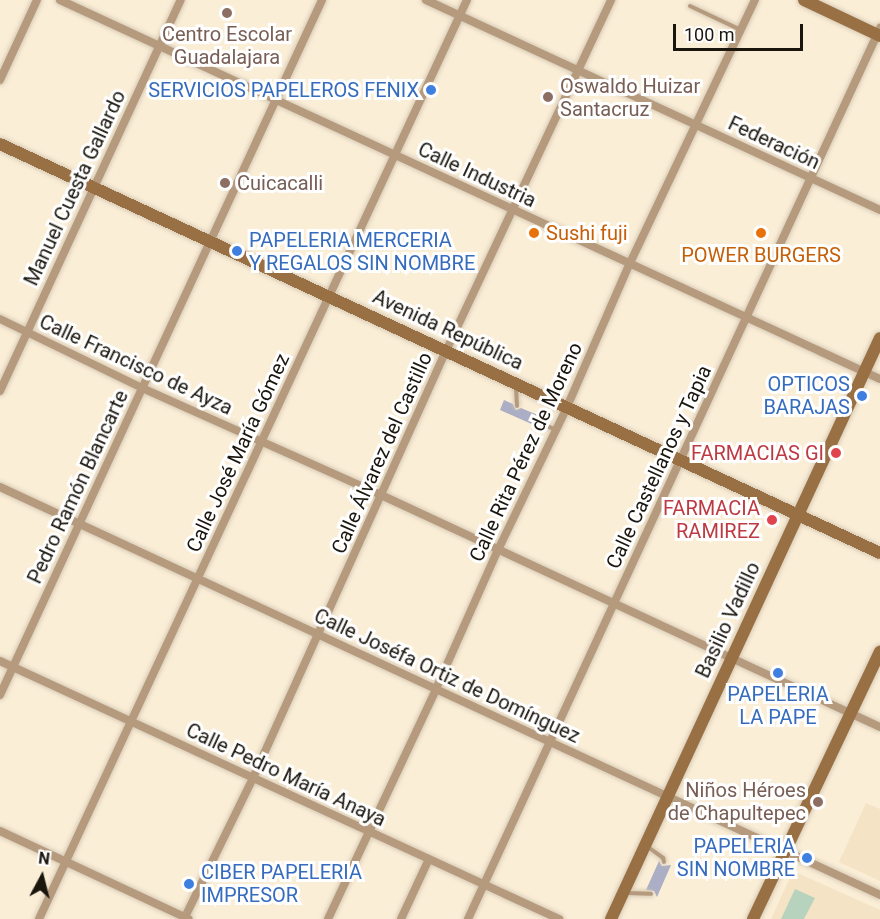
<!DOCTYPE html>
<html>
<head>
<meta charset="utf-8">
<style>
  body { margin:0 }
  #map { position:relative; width:880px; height:919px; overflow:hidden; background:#fbeed7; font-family:Roboto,sans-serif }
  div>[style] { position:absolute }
  .built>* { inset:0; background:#f4e3c5 }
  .green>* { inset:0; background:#b8d3bd }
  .building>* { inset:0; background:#abaec5 }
  .roads { filter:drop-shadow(0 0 2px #d7cbb7) drop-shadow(0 0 2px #d7cbb7) }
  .lane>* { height:4px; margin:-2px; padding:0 2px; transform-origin:2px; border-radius:2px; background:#b69a7d }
  .street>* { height:8px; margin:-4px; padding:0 4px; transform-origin:4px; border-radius:4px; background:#b69a7d }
  .secondary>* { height:12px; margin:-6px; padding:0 6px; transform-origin:6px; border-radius:6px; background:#997044 }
  .dots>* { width:16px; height:16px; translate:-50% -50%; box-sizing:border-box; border:3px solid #fff; border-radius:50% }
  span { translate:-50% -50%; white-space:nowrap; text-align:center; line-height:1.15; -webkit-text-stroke:6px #fff; paint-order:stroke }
  .education-label { font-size:20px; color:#785e54 }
  .left { translate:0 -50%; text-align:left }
  .right { translate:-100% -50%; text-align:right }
  .shop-label { font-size:20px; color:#366cbe }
  .street-label { font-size:20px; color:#1a160e }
  .food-label { font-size:20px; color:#c56008 }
  .health-label { font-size:20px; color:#be3a42 }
  .north { position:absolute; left:12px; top:847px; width:60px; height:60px; -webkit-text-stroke:4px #fff; paint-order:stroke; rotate:7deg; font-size:16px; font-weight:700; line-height:24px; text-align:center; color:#1a160e }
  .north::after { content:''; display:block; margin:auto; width:21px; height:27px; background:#1a160e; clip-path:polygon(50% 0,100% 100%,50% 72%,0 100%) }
  .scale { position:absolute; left:673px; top:24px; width:130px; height:27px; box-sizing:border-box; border:3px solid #1a160e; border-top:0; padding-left:8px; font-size:18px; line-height:21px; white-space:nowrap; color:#1a160e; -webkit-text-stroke:4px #fff; paint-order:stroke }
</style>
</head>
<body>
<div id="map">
  <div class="built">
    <i style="clip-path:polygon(866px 803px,880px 809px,880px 881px,839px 862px)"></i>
    <i style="clip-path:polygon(793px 871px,880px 910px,880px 919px,771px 919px)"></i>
  </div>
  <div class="green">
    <i style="clip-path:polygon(795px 889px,815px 898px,804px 919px,781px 919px)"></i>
  </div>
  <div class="building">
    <i style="clip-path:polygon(504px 400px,513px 404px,516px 410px,521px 408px,540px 416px,534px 421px,536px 426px,500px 410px)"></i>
    <i style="clip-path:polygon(659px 861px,662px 866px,671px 865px,657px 897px,654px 891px,646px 890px)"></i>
  </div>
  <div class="roads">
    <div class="lane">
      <i style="left:690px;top:6px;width:56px;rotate:25.2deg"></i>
      <i style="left:516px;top:387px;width:19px;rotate:87deg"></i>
      <i style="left:538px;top:422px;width:20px;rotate:24deg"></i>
      <i style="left:648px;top:847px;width:19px;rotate:36deg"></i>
      <i style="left:663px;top:858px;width:4px;rotate:76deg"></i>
      <i style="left:627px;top:893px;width:24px;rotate:2deg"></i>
    </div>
    <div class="street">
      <i style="left:60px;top:0;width:903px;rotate:24.81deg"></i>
      <i style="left:426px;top:0;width:500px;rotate:24.82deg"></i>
      <i style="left:0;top:80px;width:88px;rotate:-65.2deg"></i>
      <i style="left:0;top:319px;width:158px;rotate:25.9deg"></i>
      <i style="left:142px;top:388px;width:262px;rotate:24.1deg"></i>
      <i style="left:381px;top:495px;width:550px;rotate:24.94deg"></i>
      <i style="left:0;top:391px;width:431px;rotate:-65.2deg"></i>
      <i style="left:0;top:487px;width:970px;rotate:24.87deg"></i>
      <i style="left:0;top:661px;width:616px;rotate:24.78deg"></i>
      <i style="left:0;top:695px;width:766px;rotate:-65.14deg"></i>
      <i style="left:0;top:831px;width:208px;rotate:25deg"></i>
      <i style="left:39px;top:919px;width:1014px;rotate:-65.03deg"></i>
      <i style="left:184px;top:919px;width:157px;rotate:-63.9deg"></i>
      <i style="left:253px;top:778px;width:469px;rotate:-65.7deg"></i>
      <i style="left:446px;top:351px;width:388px;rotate:-64.8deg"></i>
      <i style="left:328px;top:919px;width:254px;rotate:-64.8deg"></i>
      <i style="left:436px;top:689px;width:152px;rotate:-66deg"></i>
      <i style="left:498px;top:550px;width:159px;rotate:-64.2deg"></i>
      <i style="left:567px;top:407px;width:157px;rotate:-66.4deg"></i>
      <i style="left:630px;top:263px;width:291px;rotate:-64.6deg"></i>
      <i style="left:401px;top:919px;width:66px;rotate:-65deg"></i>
      <i style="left:468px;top:919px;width:982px;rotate:-65.18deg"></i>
    </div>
    <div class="secondary">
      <i style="left:804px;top:0;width:84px;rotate:25.3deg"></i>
      <i style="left:0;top:144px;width:970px;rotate:24.93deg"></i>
      <i style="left:611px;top:919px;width:640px;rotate:-65.16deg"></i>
      <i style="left:753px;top:919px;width:296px;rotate:-64.6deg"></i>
    </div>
  </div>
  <div class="dots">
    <i style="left:227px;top:13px;background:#8d6e63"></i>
    <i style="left:431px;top:90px;background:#3f7fe0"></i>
    <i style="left:548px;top:97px;background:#8d6e63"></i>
    <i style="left:225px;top:183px;background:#8d6e63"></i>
    <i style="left:534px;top:233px;background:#e8710a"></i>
    <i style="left:761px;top:233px;background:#e8710a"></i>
    <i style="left:237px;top:251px;background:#3f7fe0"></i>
    <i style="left:862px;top:396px;background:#3f7fe0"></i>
    <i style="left:836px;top:453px;background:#e0444e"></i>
    <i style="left:772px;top:520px;background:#e0444e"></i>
    <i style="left:778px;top:673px;background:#3f7fe0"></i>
    <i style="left:818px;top:802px;background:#8d6e63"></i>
    <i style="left:807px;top:858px;background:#3f7fe0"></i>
    <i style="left:189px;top:884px;background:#3f7fe0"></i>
  </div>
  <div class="education-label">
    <span style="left:227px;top:46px">Centro Escolar<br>Guadalajara</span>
    <span class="left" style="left:560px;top:98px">Oswaldo Huizar<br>Santacruz</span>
    <span class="left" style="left:237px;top:183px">Cuicacalli</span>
    <span class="right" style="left:806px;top:802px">Niños Héroes<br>de Chapultepec</span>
  </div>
  <div class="shop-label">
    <span class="right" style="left:419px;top:90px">SERVICIOS PAPELEROS FENIX</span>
    <span class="left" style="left:249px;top:252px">PAPELERIA MERCERIA<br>Y REGALOS SIN NOMBRE</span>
    <span class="right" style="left:850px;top:396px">OPTICOS<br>BARAJAS</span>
    <span style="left:778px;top:706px">PAPELERIA<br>LA PAPE</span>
    <span class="right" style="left:795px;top:858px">PAPELERIA<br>SIN NOMBRE</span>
    <span class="left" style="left:201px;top:884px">CIBER PAPELERIA<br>IMPRESOR</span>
  </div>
  <div class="street-label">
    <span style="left:774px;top:143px;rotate:25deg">Federación</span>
    <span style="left:477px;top:175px;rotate:25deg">Calle Industria</span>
    <span style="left:75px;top:188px;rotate:-65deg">Manuel Cuesta Gallardo</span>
    <span style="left:448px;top:330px;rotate:25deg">Avenida República</span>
    <span style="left:136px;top:365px;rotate:25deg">Calle Francisco de Ayza</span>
    <span style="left:526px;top:452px;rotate:-65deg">Calle Rita Pérez de Moreno</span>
    <span style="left:238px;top:453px;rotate:-65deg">Calle José María Gómez</span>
    <span style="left:382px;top:453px;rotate:-66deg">Calle Álvarez del Castillo</span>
    <span style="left:659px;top:467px;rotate:-65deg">Calle Castellanos y Tapia</span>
    <span style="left:78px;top:487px;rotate:-65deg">Pedro Ramón Blancarte</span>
    <span style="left:728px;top:620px;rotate:-65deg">Basilio Vadillo</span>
    <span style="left:447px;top:676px;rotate:25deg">Calle Joséfa Ortiz de Domínguez</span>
    <span style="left:286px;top:775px;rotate:25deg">Calle Pedro María Anaya</span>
  </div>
  <div class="food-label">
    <span class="left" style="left:546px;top:233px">Sushi fuji</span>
    <span style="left:761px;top:255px">POWER BURGERS</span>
  </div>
  <div class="health-label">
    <span class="right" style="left:824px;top:453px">FARMACIAS GI</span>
    <span class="right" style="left:760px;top:520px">FARMACIA<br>RAMIREZ</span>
  </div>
  <div class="north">N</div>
  <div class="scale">100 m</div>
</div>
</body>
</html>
